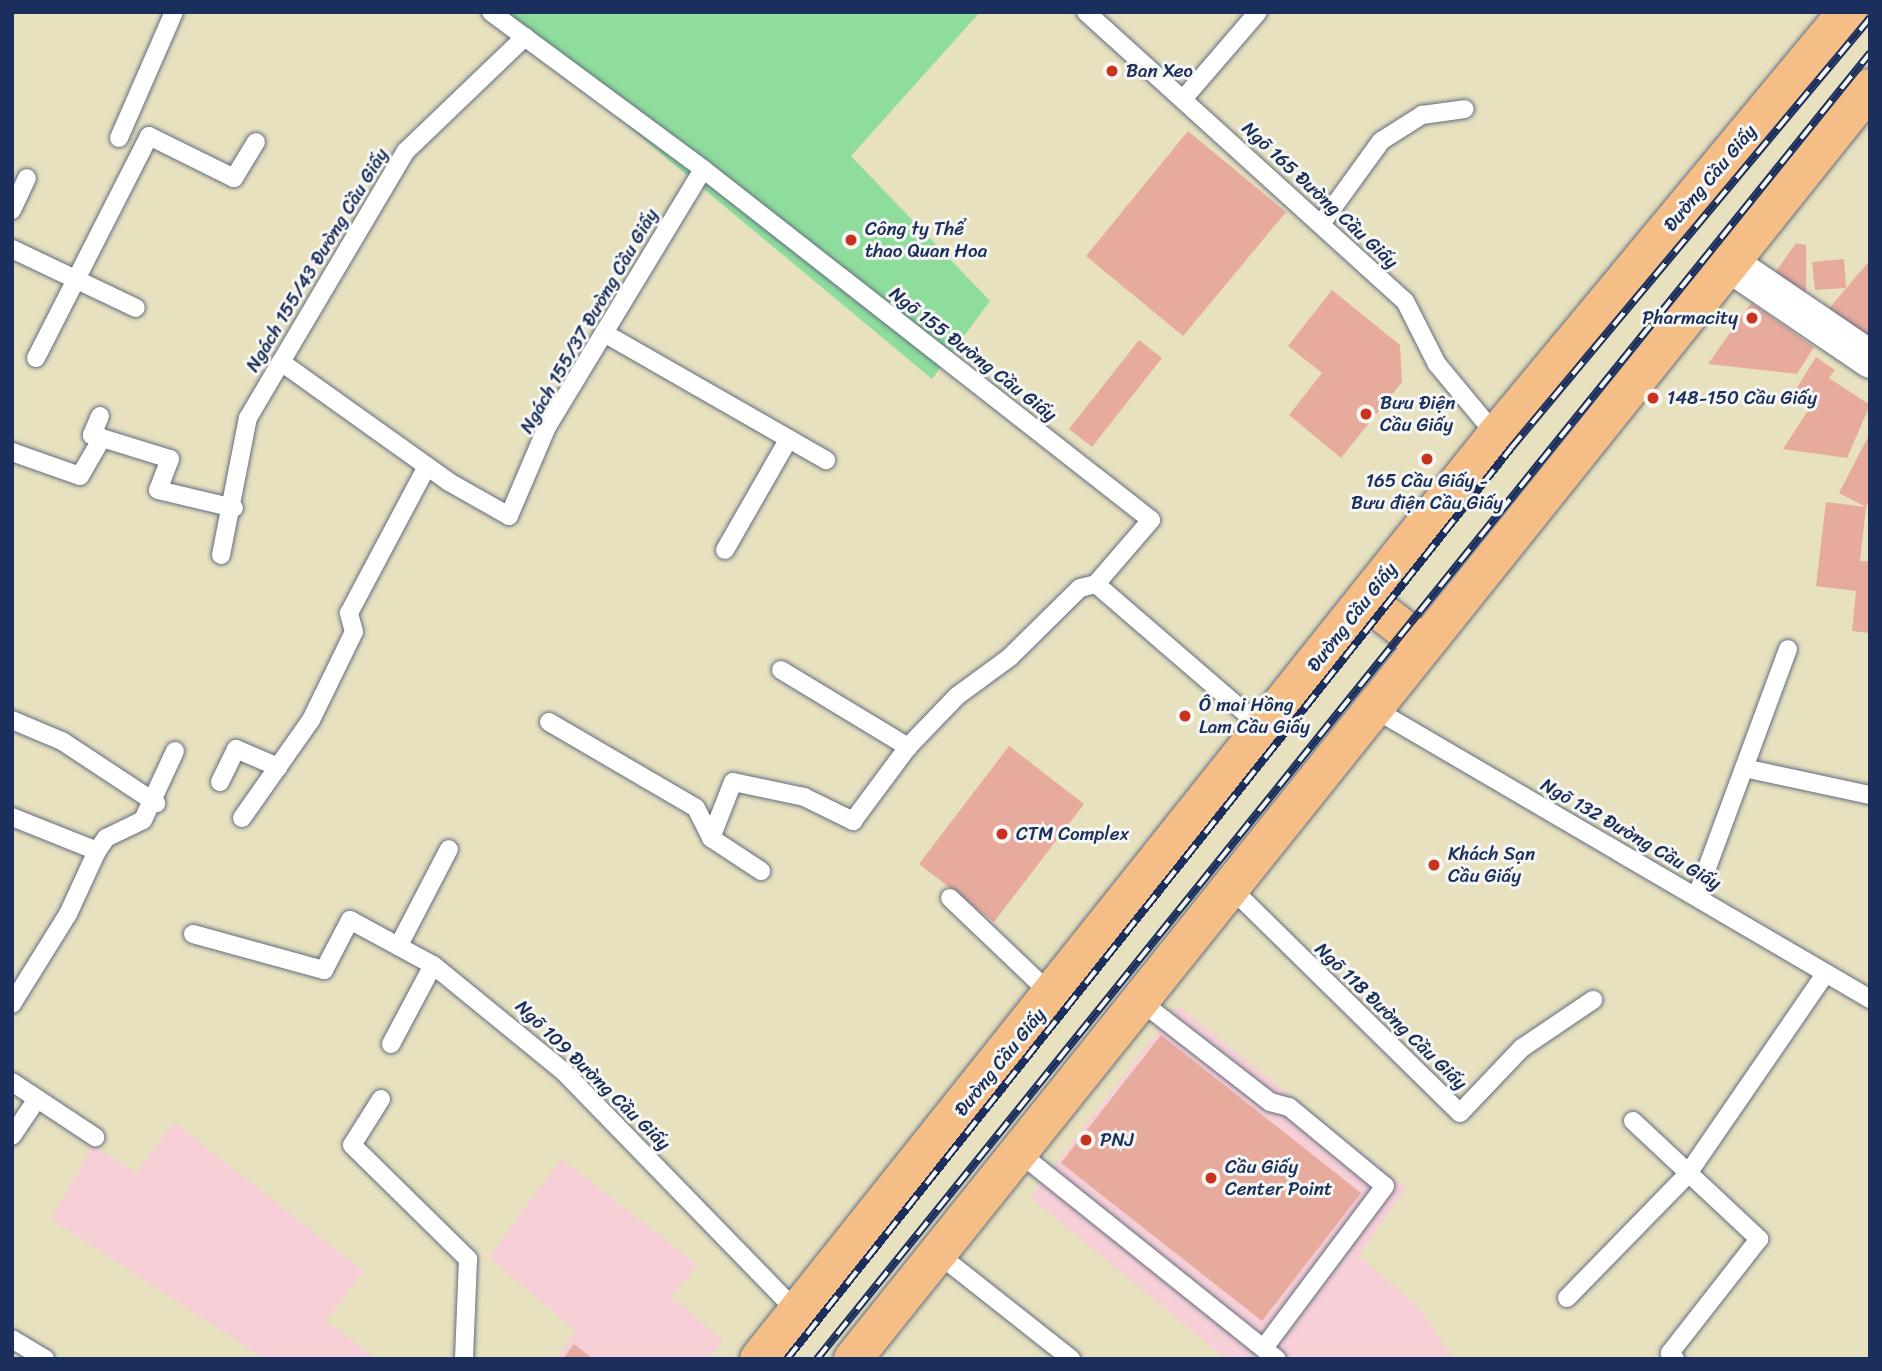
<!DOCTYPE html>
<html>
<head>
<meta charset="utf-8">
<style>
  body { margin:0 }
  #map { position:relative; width:1882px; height:1371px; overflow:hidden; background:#e7e1bf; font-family:Sriracha,sans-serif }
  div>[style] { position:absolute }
  .built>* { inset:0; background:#f6cfd7 }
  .green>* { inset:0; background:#8edd9c }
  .building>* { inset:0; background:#e7ab9e }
  .roads { filter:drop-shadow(0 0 2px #626d80) drop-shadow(0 0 2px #626d80) }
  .lane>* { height:18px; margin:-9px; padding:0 9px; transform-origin:9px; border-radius:9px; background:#fff }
  .street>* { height:37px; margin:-18.5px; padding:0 18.5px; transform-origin:18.5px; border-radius:18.5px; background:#fff }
  .primary>* { height:38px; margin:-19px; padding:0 19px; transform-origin:19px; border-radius:19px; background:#f6be87 }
  .rail>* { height:8px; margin-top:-4px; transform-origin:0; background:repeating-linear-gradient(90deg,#f6f6f2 0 16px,#1b2f5e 0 32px); box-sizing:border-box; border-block:2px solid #1b2f5e }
  .dots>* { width:19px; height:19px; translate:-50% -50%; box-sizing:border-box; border:4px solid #f6f6f2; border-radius:50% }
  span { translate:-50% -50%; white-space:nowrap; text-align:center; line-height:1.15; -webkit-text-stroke:6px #f6f6f2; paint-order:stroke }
  .poi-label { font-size:19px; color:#1b2f5e }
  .left { translate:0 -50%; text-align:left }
  .right { translate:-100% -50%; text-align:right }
  .street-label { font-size:19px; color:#1b2f5e }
  .frame { position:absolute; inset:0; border:14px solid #1b2f5e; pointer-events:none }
</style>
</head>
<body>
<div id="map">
  <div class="built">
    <i style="clip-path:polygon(1178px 1006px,1406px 1188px,1358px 1256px,1419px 1307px,1453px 1359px,1226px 1359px,1030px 1197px)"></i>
    <i style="clip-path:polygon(174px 1122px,363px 1271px,326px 1321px,377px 1359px,265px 1359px,51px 1219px,93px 1145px,136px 1173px)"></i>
    <i style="clip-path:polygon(561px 1159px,698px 1265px,671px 1296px,723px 1341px,708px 1359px,557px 1359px,575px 1331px,489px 1257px)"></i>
  </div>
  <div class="green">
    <i style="clip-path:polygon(491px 12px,980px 12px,851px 156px,990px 301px,932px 379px)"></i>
  </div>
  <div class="building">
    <i style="clip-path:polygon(1188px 131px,1286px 212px,1183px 336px,1086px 256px)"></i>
    <i style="clip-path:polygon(1796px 243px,1806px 245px,1806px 300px,1772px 277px)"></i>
    <i style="clip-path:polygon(1844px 259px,1846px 288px,1815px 290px,1812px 262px)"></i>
    <i style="clip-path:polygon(1870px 260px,1870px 339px,1827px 311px)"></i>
    <i style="clip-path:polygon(1332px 290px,1400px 345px,1402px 382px,1341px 458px,1289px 415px,1322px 373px,1288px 346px)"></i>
    <i style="clip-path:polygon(1751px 303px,1814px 347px,1797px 374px,1708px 364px)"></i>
    <i style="clip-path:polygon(1139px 340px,1162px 358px,1092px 447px,1069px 429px)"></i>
    <i style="clip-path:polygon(1816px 357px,1835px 370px,1829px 378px,1870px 405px,1847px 458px,1783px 449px,1809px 409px,1791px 397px)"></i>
    <i style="clip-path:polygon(1870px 433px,1870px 500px,1866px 507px,1839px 493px)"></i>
    <i style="clip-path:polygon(1826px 502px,1866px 507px,1860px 561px,1870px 561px,1870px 633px,1852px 631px,1856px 591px,1816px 586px)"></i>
    <i style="clip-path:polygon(1009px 746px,1084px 804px,994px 922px,919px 864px)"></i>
    <i style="clip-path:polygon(1161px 1035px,1361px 1193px,1262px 1321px,1061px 1163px)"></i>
    <i style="clip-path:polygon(574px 1344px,593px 1359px,563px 1359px)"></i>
  </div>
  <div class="roads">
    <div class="lane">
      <i style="left:491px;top:12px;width:264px;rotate:36.5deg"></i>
      <i style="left:703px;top:169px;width:569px;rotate:38.08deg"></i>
      <i style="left:1151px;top:520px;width:84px;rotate:130.7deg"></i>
      <i style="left:1096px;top:584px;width:222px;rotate:40.8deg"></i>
      <i style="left:1086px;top:12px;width:430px;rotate:42.2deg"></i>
      <i style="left:1405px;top:301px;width:71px;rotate:63.1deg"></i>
      <i style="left:1437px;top:364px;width:92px;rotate:50.3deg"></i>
      <i style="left:1184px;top:98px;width:113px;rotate:-49.3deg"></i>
      <i style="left:119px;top:138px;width:137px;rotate:-66.4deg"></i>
      <i style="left:12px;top:210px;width:35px;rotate:-65deg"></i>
      <i style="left:1321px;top:224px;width:102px;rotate:-54.1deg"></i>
      <i style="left:1381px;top:141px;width:49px;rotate:-32.4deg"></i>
      <i style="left:1422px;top:115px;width:43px;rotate:-7.9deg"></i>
      <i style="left:12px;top:249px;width:137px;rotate:25.4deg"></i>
      <i style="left:604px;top:333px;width:256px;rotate:29.8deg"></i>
      <i style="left:36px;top:358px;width:249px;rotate:-63deg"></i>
      <i style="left:149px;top:136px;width:95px;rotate:26.3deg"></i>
      <i style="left:234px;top:178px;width:42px;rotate:-58.6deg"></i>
      <i style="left:281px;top:362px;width:206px;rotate:35.5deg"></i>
      <i style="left:449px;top:482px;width:69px;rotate:29.5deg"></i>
      <i style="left:509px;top:516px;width:97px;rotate:-66.9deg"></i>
      <i style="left:547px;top:427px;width:301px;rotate:-58.8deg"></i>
      <i style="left:100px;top:416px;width:21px;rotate:113deg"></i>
      <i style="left:92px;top:435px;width:10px;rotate:17deg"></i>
      <i style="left:12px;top:452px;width:72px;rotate:19.4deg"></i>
      <i style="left:80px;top:476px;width:44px;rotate:-59.9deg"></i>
      <i style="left:102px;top:438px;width:71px;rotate:17.2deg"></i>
      <i style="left:170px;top:459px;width:33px;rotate:111deg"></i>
      <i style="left:158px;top:490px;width:78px;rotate:13.3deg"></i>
      <i style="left:725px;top:550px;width:127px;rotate:-60.2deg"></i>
      <i style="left:221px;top:555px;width:140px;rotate:-78.9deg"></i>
      <i style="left:248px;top:418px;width:65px;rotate:-59.5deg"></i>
      <i style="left:281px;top:362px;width:245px;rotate:-59.4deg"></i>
      <i style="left:406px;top:151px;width:165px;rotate:-43.8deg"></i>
      <i style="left:781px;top:670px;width:149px;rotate:31.2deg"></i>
      <i style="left:1371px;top:707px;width:578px;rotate:30.33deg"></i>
      <i style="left:12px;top:720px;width:54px;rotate:22.8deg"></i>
      <i style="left:62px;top:741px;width:113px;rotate:33.4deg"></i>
      <i style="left:549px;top:722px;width:170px;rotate:30.3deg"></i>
      <i style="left:696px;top:808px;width:34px;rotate:63deg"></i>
      <i style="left:711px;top:838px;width:60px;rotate:-68.6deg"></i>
      <i style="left:733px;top:782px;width:73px;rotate:11.9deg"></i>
      <i style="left:804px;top:797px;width:55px;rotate:26.1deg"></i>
      <i style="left:853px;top:821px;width:92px;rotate:-53.4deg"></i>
      <i style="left:908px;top:747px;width:71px;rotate:-46.1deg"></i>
      <i style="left:957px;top:696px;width:66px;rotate:-36.3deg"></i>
      <i style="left:1010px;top:657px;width:98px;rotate:-44.6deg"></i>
      <i style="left:1080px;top:588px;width:16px;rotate:-14deg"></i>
      <i style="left:1744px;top:768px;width:129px;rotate:12.1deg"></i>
      <i style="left:220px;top:782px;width:37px;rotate:-64deg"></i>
      <i style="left:236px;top:749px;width:46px;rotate:23.2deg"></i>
      <i style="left:12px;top:817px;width:92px;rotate:21.8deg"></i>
      <i style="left:97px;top:851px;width:69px;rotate:114.7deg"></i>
      <i style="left:68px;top:914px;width:106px;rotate:121.9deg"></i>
      <i style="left:242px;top:818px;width:120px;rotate:-54.9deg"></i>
      <i style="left:311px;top:720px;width:98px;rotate:-64deg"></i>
      <i style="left:354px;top:632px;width:20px;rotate:-105deg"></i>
      <i style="left:349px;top:613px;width:166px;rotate:-62deg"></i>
      <i style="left:711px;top:838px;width:60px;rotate:33.4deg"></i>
      <i style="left:97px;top:851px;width:16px;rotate:-55deg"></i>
      <i style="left:106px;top:838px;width:41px;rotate:-25.9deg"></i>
      <i style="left:143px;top:820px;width:76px;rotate:-65.1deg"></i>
      <i style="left:1228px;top:885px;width:325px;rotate:44.5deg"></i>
      <i style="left:1460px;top:1113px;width:90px;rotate:-46.4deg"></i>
      <i style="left:1522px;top:1048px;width:86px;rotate:-34.1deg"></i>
      <i style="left:1697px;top:895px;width:262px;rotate:-69.7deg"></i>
      <i style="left:950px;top:898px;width:142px;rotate:43.6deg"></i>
      <i style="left:193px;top:934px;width:136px;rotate:15.4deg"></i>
      <i style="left:324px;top:970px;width:56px;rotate:-62.5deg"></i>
      <i style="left:350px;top:920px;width:94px;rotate:28.5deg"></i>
      <i style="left:433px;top:965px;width:169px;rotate:39.2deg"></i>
      <i style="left:564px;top:1072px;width:334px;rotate:45.8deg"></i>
      <i style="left:399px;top:945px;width:108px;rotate:-62.5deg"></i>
      <i style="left:1139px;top:1000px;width:166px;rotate:37.9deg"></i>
      <i style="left:1270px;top:1102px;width:20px;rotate:15deg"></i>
      <i style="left:1289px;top:1107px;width:124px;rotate:39.5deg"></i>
      <i style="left:1385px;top:1186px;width:202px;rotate:126.8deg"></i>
      <i style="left:391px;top:1044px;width:89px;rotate:-62deg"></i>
      <i style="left:12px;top:1082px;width:100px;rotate:33.5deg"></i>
      <i style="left:381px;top:1099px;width:54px;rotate:122.2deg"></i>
      <i style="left:352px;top:1145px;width:163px;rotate:44.5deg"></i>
      <i style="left:468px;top:1259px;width:100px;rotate:92.3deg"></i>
      <i style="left:1633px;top:1121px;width:173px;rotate:43.1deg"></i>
      <i style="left:1759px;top:1239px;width:145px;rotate:128deg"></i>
      <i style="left:1670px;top:1353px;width:8px;rotate:50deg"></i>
      <i style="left:12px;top:1136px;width:45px;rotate:-56deg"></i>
      <i style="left:1017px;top:1151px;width:333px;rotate:38.7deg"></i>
      <i style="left:937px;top:1253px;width:171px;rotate:38.3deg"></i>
      <i style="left:1567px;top:1298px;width:172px;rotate:-45.7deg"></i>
      <i style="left:1687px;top:1175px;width:245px;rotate:-55.5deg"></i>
      <i style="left:12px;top:1339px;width:39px;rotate:31deg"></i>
    </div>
    <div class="street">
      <i style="left:1729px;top:263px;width:171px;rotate:34.2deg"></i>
    </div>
    <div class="primary">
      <i style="left:1366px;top:600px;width:70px;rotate:38deg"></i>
      <i style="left:759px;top:1359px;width:1182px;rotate:-51.42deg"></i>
      <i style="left:1496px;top:435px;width:550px;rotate:-50.31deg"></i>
      <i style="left:853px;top:1359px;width:1628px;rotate:-51.33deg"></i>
    </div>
  </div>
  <div class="rail">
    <i style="left:787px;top:1359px;width:1164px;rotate:-51.52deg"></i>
    <i style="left:1511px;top:448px;width:560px;rotate:-50.14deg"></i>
    <i style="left:817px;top:1359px;width:1678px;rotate:-51.12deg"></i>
  </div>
  <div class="dots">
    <i style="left:1112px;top:71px;background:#c8321e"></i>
    <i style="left:851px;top:240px;background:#c8321e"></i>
    <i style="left:1752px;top:318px;background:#c8321e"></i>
    <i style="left:1653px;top:398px;background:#c8321e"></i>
    <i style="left:1366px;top:414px;background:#c8321e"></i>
    <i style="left:1427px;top:459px;background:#c8321e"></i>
    <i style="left:1185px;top:716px;background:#c8321e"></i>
    <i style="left:1002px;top:834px;background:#c8321e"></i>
    <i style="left:1434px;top:865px;background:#c8321e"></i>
    <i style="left:1086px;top:1140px;background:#c8321e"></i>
    <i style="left:1211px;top:1178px;background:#c8321e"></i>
  </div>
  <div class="poi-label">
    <span class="left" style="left:1126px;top:71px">Ban Xeo</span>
    <span class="left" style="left:865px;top:240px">Công ty Thể<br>thao Quan Hoa</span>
    <span class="right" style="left:1738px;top:318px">Pharmacity</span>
    <span class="left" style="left:1667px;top:398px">148-150 Cầu Giấy</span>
    <span class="left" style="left:1380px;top:414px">Bưu Điện<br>Cầu Giấy</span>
    <span style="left:1427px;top:492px">165 Cầu Giấy -<br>Bưu điện Cầu Giấy</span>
    <span class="left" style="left:1199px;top:716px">Ô mai Hồng<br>Lam Cầu Giấy</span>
    <span class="left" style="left:1016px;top:834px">CTM Complex</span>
    <span class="left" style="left:1448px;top:865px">Khách Sạn<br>Cầu Giấy</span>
    <span class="left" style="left:1100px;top:1140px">PNJ</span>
    <span class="left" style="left:1225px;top:1178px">Cầu Giấy<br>Center Point</span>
  </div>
  <div class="street-label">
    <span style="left:1710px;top:178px;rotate:-50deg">Đường Cầu Giấy</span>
    <span style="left:1320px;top:195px;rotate:43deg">Ngõ 165 Đường Cầu Giấy</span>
    <span style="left:317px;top:260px;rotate:-59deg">Ngách 155/43 Đường Cầu Giấy</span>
    <span style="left:589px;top:321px;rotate:-60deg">Ngách 155/37 Đường Cầu Giấy</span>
    <span style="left:973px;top:354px;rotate:38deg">Ngõ 155 Đường Cầu Giấy</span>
    <span style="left:1352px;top:617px;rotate:-52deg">Đường Cầu Giấy</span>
    <span style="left:1631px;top:834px;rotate:30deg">Ngõ 132 Đường Cầu Giấy</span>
    <span style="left:1391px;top:1016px;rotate:44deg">Ngõ 118 Đường Cầu Giấy</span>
    <span style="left:1000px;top:1062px;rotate:-51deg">Đường Cầu Giấy</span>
    <span style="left:593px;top:1075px;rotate:44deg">Ngõ 109 Đường Cầu Giấy</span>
  </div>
  <div class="frame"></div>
</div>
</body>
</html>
